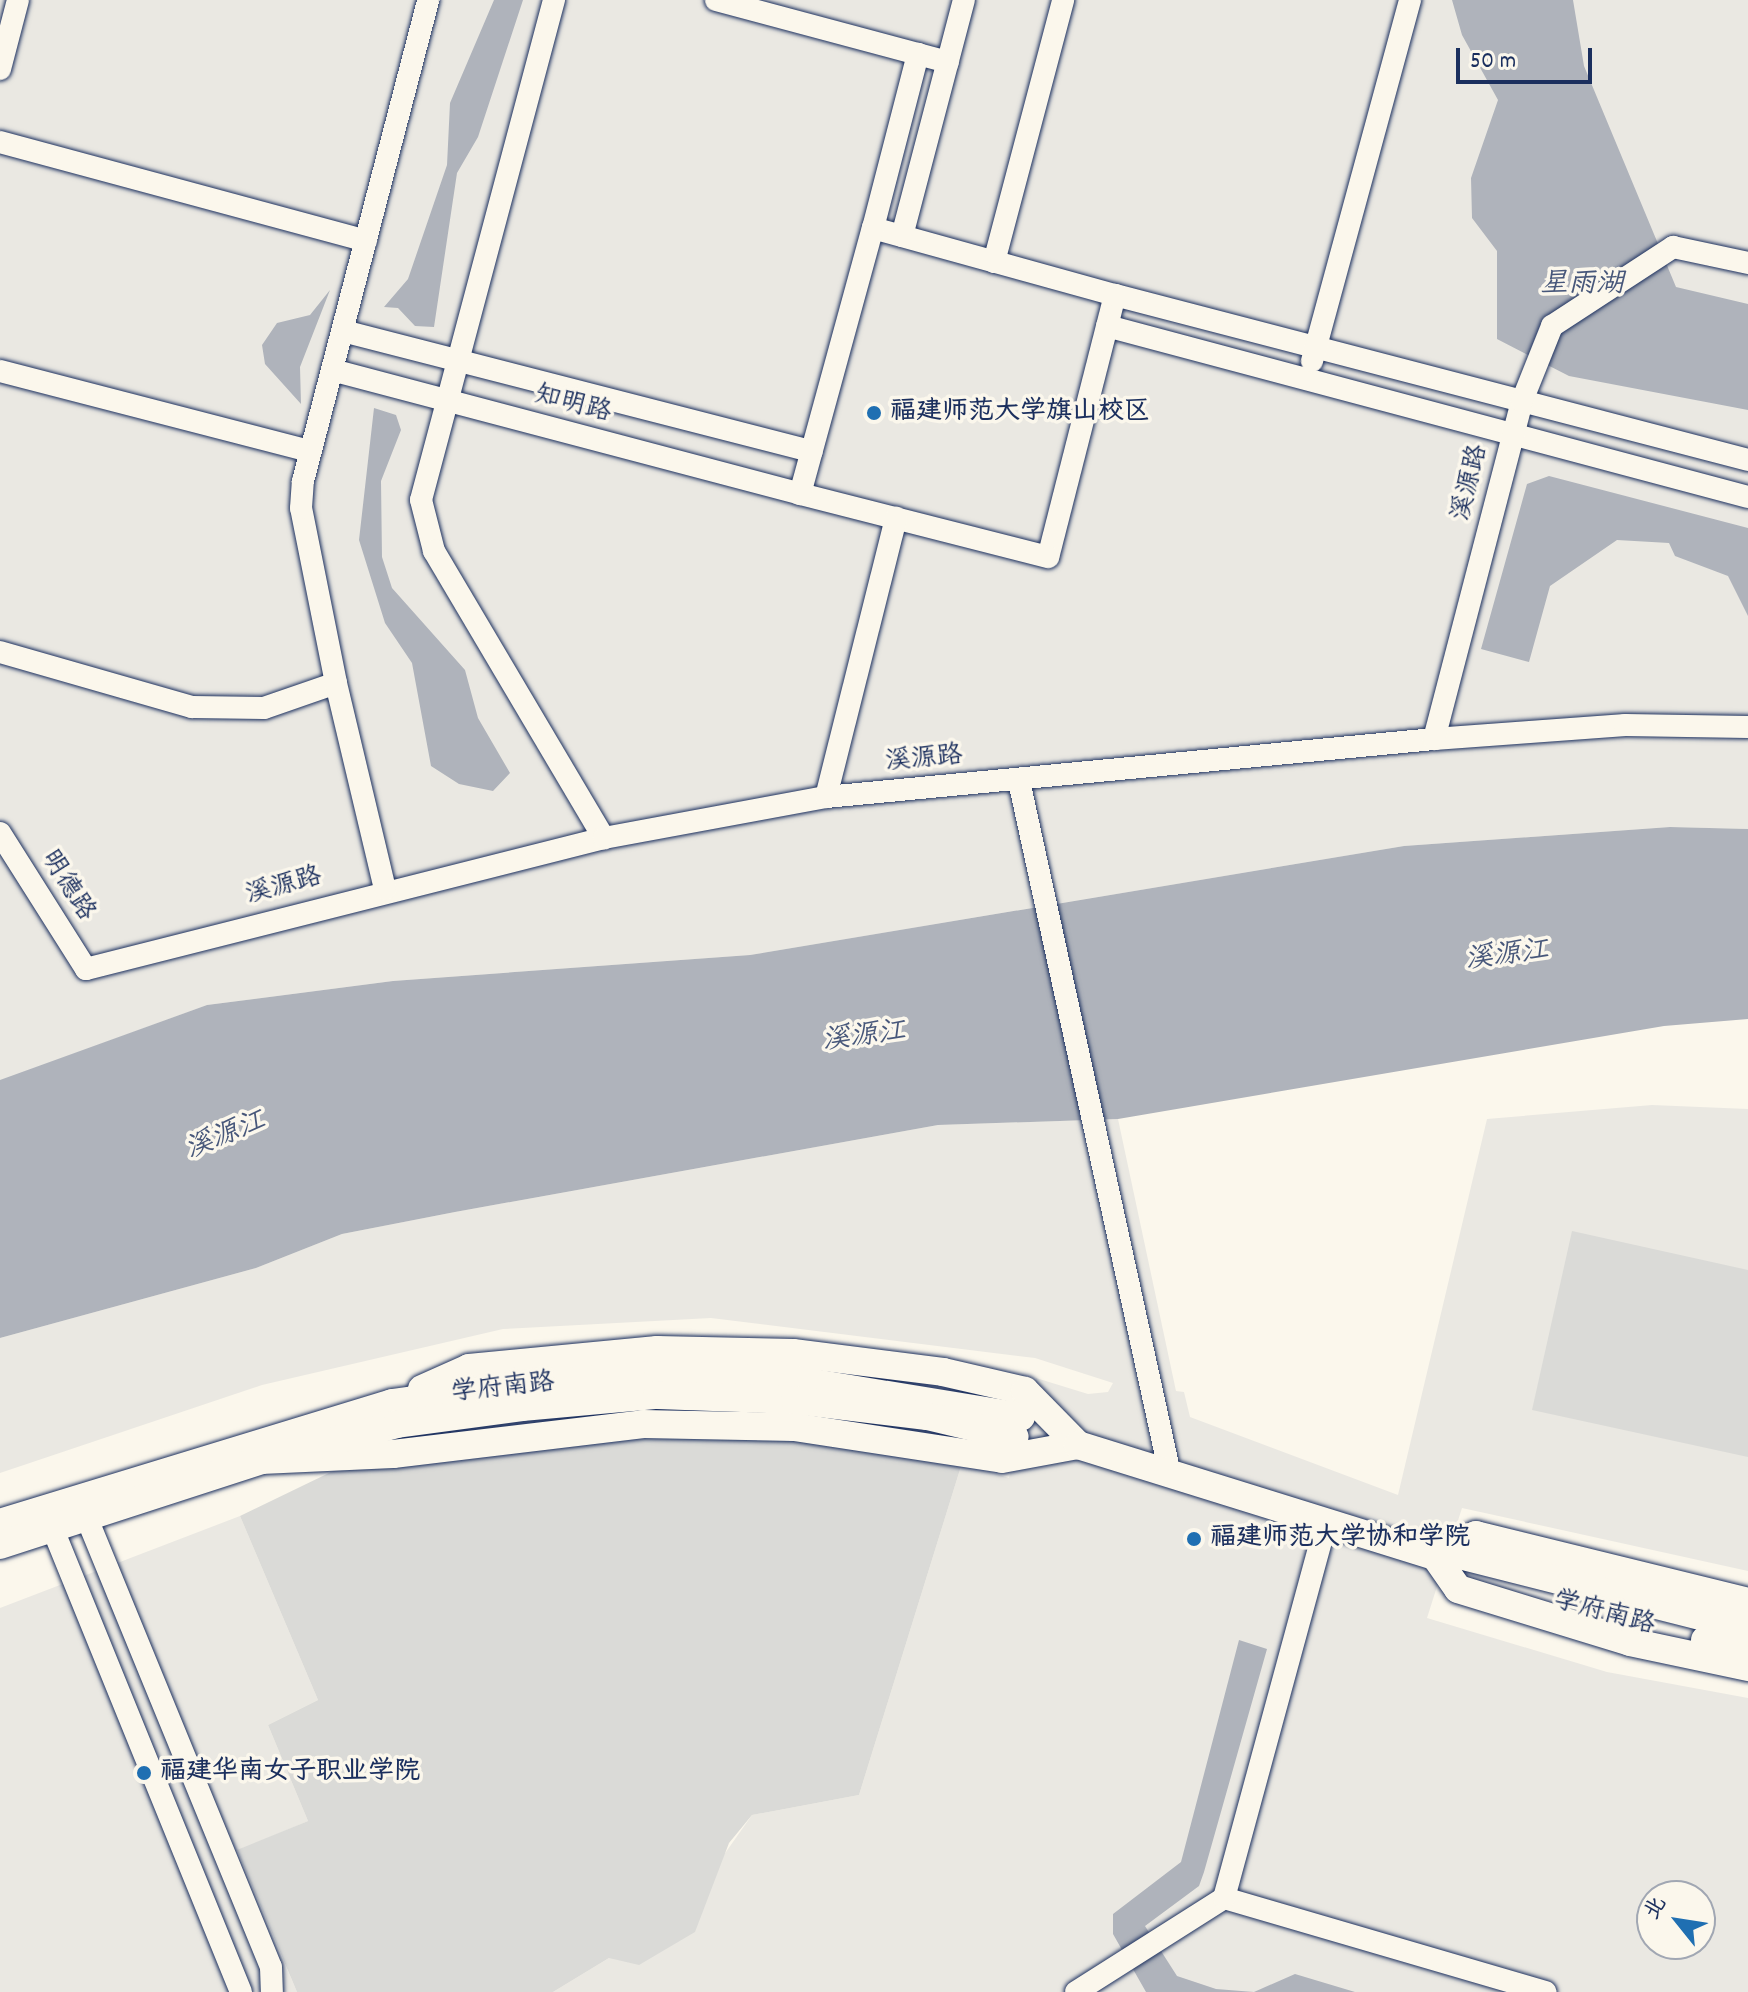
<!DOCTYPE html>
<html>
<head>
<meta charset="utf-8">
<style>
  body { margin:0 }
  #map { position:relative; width:1748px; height:1992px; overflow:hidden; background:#fbf7ec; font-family:Dekko,"LXGW WenKai TC",sans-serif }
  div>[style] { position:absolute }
  .built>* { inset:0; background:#eae8e2 }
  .green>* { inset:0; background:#dadad7 }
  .water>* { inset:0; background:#afb3bb }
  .roads { filter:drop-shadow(0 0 2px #1b2f5e) drop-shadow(0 0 2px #1b2f5e) }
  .minor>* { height:22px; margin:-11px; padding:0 11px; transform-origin:11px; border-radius:11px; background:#fbf7ec }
  .major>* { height:28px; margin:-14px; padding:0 14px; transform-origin:14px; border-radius:14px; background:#fbf7ec }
  .dots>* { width:22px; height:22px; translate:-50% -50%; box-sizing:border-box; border:4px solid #fbf7ec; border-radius:50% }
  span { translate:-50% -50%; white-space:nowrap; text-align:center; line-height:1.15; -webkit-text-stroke:7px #fbf7ec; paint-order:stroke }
  .street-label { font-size:26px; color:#1b2f5e }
  .poi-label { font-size:26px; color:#1b2f5e; font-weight:700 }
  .left { translate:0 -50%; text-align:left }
  .water-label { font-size:28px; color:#47577a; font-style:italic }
  .north { position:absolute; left:1636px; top:1880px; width:80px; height:80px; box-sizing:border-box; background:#fbf7ec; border:2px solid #a1a7b3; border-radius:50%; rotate:300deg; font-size:22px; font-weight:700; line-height:32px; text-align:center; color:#1b2f5e }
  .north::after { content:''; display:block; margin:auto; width:28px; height:36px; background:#1f6fb2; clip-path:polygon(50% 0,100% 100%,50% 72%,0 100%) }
  .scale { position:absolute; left:1456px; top:48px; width:136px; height:36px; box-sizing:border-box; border:4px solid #1b2f5e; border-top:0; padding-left:10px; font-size:24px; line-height:28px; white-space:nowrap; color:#1b2f5e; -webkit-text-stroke:6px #fbf7ec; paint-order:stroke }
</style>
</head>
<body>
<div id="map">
  <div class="built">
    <i style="clip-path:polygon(0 0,1748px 0,1748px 829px,1670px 827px,1404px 846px,750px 955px,393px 981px,207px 1005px,0 1081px)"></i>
    <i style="clip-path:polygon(evenodd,1652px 1105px,1748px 1109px,1748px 1571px,1462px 1508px,1427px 1618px,1607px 1672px,1748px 1698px,1748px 1992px,553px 1992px,609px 1958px,721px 1859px,752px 1815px,859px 1795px,962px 1463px,1009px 1478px,1036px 1378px,1088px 1394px,1108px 1392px,1113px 1383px,1035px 1358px,711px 1318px,503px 1329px,262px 1385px,0 1473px,0 1338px,256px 1268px,342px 1234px,455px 1212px,938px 1125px,1118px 1119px,1176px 1391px,1184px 1392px,1190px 1417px,1398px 1495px,1487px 1119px,1652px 1105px,1652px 1896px,1700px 1896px,1700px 1944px,1652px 1944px,1652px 1896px)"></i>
    <i style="clip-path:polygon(240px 1516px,318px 1700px,268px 1725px,308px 1821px,237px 1851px,297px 1992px,0 1992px,0 1608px)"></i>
  </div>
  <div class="green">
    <i style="clip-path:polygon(1572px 1231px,1748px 1270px,1748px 1457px,1532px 1410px)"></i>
    <i style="clip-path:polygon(647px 1399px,848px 1417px,962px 1463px,859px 1795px,752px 1815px,729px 1843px,695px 1932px,639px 1965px,609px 1958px,553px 1992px,297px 1992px,237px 1850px,308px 1821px,268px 1725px,318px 1700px,240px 1516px,422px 1428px)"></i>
  </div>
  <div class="water">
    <i style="clip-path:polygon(494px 0,523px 0,478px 137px,457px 173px,434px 327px,415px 326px,398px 308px,384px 307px,408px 279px,447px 165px,450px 103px)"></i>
    <i style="clip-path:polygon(1452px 0,1573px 0,1584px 66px,1676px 287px,1748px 304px,1748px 410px,1569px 376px,1497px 339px,1497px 251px,1472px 218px,1471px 178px,1498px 100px,1462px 35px)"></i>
    <i style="clip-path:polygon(330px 290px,300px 367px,301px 404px,265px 364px,262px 345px,277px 323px,310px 315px)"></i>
    <i style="clip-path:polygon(374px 408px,396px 415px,401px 430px,381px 481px,382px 557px,392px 588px,465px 670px,478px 718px,510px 773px,493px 791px,459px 784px,431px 766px,412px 663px,385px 623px,359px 540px)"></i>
    <i style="clip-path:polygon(1549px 476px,1748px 528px,1748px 616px,1728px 576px,1675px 556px,1669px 543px,1617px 540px,1550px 586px,1529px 662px,1481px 649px,1527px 484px)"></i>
    <i style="clip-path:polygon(1670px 827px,1748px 829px,1748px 1019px,1664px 1026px,1118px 1119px,938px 1125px,455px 1212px,342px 1234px,256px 1268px,0 1338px,0 1080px,207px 1005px,393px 981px,750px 955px,1404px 846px)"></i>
    <i style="clip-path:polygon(1239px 1640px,1267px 1649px,1204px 1872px,1199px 1886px,1145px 1926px,1177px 1976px,1216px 1989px,1254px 1992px,1295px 1974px,1355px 1992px,1146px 1992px,1113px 1934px,1113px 1914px,1181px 1862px)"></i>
  </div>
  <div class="roads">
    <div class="minor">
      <i style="left:554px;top:0;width:517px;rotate:104.9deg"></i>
      <i style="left:421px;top:500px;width:53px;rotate:75.7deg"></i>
      <i style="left:434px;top:551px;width:334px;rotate:59.4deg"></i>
      <i style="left:716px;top:0;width:240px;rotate:15deg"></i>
      <i style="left:0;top:69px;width:71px;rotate:-75.4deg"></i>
      <i style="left:0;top:142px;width:379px;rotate:15.1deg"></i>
      <i style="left:873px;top:228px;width:251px;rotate:15.5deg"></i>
      <i style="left:1115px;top:295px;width:270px;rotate:104.3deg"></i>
      <i style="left:1048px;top:557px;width:256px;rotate:-165.7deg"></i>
      <i style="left:800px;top:494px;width:276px;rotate:-74.7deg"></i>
      <i style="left:873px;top:228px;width:180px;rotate:-75.5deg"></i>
      <i style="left:902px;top:236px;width:244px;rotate:-75.3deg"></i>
      <i style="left:994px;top:262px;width:271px;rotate:-75.2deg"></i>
      <i style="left:1115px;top:295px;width:654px;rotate:14.61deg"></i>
      <i style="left:1107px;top:326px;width:663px;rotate:14.94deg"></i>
      <i style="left:343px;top:331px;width:484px;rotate:14.4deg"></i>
      <i style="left:1312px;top:361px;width:374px;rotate:-74.8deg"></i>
      <i style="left:332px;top:370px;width:484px;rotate:14.8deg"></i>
      <i style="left:0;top:371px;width:320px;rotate:14.5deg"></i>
      <i style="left:0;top:652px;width:200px;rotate:16deg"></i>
      <i style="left:192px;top:707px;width:72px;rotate:0.8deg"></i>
      <i style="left:264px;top:708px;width:76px;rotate:-19.1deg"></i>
      <i style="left:1434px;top:739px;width:192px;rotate:-4.2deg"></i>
      <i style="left:1625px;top:725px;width:123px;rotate:0.9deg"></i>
      <i style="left:1019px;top:781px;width:709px;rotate:77.71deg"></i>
      <i style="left:826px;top:797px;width:288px;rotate:-75.9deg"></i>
      <i style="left:0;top:833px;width:161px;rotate:57.7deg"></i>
      <i style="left:86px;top:969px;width:534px;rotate:-14.19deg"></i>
      <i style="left:604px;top:838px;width:226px;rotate:-10.5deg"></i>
      <i style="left:826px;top:797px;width:611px;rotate:-5.45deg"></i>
      <i style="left:1434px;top:739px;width:349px;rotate:-75.4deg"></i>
      <i style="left:1522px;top:401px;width:81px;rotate:-68.2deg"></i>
      <i style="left:1552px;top:326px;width:145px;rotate:-33.1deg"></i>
      <i style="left:1673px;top:247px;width:77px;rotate:12deg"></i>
      <i style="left:385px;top:889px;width:212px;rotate:-103.4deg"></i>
      <i style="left:336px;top:683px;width:178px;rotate:-101.3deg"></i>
      <i style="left:301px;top:508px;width:27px;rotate:-86deg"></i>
      <i style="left:303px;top:481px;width:497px;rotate:-75.4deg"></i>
      <i style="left:86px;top:1516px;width:487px;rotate:67.7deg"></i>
      <i style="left:271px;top:1967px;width:25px;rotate:88deg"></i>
      <i style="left:52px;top:1527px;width:502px;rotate:67.88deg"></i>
      <i style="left:1224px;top:1898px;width:335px;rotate:16.3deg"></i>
      <i style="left:1076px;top:1992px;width:175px;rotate:-32.4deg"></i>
      <i style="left:1224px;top:1898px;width:389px;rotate:-74.8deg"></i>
    </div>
    <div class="major">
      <i style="left:422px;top:1389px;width:51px;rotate:-24.1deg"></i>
      <i style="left:469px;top:1368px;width:189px;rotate:-5.5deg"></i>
      <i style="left:657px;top:1350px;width:136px;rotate:1.3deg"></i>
      <i style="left:793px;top:1353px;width:151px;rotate:7.2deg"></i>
      <i style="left:943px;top:1372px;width:84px;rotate:13deg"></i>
      <i style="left:1025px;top:1391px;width:76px;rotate:45.5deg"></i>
      <i style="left:261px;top:1460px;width:132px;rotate:-2.6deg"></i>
      <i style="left:393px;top:1454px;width:252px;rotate:-6.8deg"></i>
      <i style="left:643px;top:1424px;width:151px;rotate:1.1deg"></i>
      <i style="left:794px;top:1427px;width:210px;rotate:8.7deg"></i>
      <i style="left:1002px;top:1459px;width:77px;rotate:-10.4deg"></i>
      <i style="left:1078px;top:1445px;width:374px;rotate:17.3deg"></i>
      <i style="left:1435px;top:1556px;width:40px;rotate:55.1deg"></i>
      <i style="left:1458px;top:1589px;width:180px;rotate:17.1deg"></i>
      <i style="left:1630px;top:1642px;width:121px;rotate:12deg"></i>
      <i style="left:0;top:1523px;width:410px;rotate:-17deg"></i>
      <i style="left:392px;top:1403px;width:131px;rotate:-7.9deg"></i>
      <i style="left:522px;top:1385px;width:136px;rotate:-4.2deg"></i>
      <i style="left:658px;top:1375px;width:138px;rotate:2.1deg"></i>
      <i style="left:796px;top:1380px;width:228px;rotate:9.3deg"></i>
      <i style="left:0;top:1545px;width:274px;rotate:-18deg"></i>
      <i style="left:261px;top:1460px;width:141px;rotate:-14.8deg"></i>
      <i style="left:397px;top:1424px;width:126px;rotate:-7.7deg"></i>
      <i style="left:522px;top:1407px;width:136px;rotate:-5.1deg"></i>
      <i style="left:657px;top:1395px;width:138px;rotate:2.1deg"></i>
      <i style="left:795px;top:1400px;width:133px;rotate:6.9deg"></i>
      <i style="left:927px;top:1416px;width:90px;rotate:13.4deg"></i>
      <i style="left:1435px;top:1556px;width:46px;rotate:-27.1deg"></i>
      <i style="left:1476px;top:1535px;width:280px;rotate:13.8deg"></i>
      <i style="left:1467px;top:1557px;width:285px;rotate:14.2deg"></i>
      <i style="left:1705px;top:1640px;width:44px;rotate:9.2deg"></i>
    </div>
  </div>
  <div class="dots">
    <i style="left:874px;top:413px;background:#1f6fb2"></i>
    <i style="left:1194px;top:1539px;background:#1f6fb2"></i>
    <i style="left:144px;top:1773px;background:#1f6fb2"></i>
  </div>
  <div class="street-label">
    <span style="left:573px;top:405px;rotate:15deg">知明路</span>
    <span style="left:1471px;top:483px;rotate:-76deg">溪源路</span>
    <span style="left:924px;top:760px;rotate:-5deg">溪源路</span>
    <span style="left:67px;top:886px;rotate:58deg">明德路</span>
    <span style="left:284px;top:887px;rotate:-15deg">溪源路</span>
    <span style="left:503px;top:1389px;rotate:-6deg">学府南路</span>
    <span style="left:1604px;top:1614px;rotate:15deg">学府南路</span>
  </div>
  <div class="poi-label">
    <span class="left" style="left:890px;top:413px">福建师范大学旗山校区</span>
    <span class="left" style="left:1210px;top:1539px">福建师范大学协和学院</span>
    <span class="left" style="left:160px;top:1773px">福建华南女子职业学院</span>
  </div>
  <div class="water-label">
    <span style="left:1582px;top:286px">星雨湖</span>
    <span style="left:1507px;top:957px;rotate:-7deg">溪源江</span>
    <span style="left:864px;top:1038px;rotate:-7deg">溪源江</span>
    <span style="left:226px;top:1137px;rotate:-22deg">溪源江</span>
  </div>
  <div class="north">北</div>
  <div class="scale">50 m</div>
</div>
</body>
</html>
